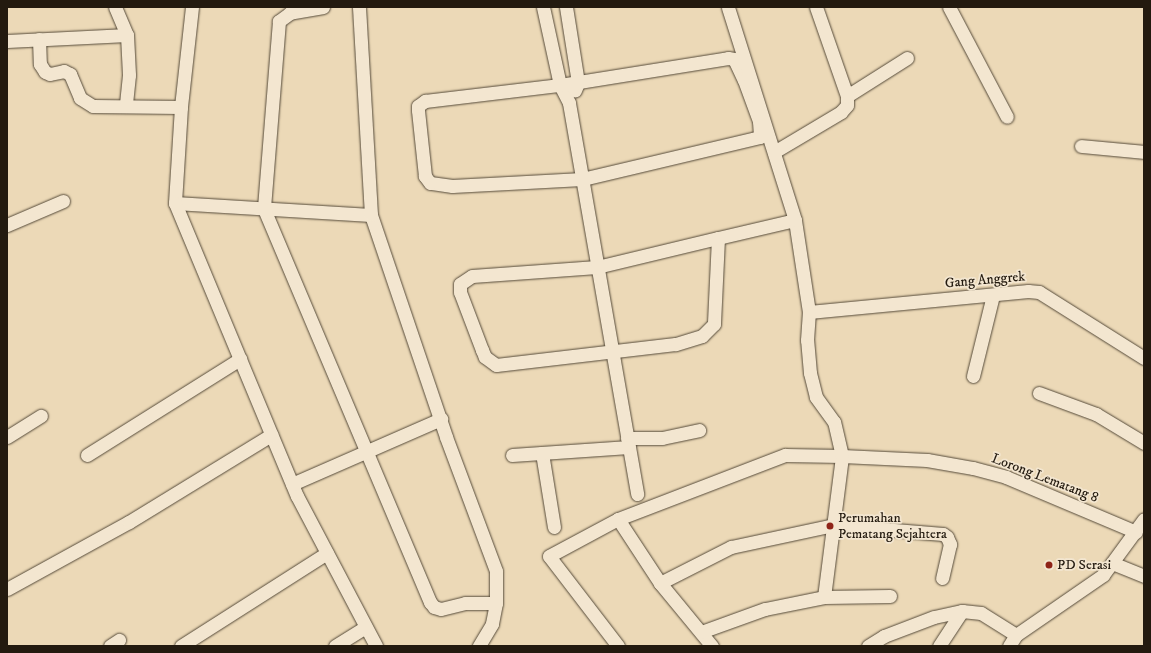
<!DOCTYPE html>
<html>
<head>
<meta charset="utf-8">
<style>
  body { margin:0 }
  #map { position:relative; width:1151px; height:653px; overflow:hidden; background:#ecd9b7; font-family:"IM FELL DW Pica",serif }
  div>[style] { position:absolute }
  .roads { filter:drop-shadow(0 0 1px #554a39) drop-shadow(0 0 1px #554a39) }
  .street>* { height:13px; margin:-6.5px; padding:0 6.5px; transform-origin:6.5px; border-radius:6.5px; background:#f3e6d0 }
  .dots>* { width:11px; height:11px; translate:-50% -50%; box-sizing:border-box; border:2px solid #f3e6d0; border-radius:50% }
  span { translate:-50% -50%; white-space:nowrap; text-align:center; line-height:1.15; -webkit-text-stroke:3.5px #f3e6d0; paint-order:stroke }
  .street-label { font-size:14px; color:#231a0f }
  .poi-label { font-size:14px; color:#231a0f }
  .left { translate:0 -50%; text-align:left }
  .frame { position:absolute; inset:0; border:8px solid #231a0f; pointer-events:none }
</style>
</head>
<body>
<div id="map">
  <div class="roads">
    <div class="street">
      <i style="left:115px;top:7px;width:30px;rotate:67deg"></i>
      <i style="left:127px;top:35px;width:40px;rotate:87.1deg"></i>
      <i style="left:129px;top:75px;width:30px;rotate:96deg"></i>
      <i style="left:192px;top:7px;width:101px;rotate:96.3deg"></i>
      <i style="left:181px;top:107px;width:96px;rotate:93.6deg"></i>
      <i style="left:175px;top:203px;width:196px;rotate:3.5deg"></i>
      <i style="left:371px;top:215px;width:234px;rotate:71.3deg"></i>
      <i style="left:446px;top:437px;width:143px;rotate:69.5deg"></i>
      <i style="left:496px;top:571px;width:32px;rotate:90deg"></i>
      <i style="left:496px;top:603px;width:21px;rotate:101deg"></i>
      <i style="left:492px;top:624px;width:26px;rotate:121deg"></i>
      <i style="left:323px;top:7px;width:34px;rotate:170deg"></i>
      <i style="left:290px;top:13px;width:14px;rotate:144deg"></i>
      <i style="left:279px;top:21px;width:189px;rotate:94.6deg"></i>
      <i style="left:264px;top:209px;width:427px;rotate:67.1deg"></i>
      <i style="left:430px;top:602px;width:6px;rotate:51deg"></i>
      <i style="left:434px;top:607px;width:7px;rotate:16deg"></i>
      <i style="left:441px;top:609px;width:25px;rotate:-14deg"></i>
      <i style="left:465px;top:603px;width:31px"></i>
      <i style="left:359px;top:7px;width:208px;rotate:86.7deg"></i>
      <i style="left:543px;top:7px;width:80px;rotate:77.7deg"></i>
      <i style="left:560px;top:85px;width:20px;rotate:63deg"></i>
      <i style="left:569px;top:103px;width:397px;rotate:80.1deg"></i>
      <i style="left:566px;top:7px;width:77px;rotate:81deg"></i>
      <i style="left:578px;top:83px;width:8px;rotate:113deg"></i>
      <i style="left:949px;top:7px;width:124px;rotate:62.2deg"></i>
      <i style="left:39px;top:39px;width:25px;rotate:88deg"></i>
      <i style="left:40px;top:64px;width:9px;rotate:58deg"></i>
      <i style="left:45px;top:72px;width:5px;rotate:22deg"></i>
      <i style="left:50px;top:74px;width:14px;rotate:-12deg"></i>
      <i style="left:64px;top:71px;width:7px;rotate:27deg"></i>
      <i style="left:70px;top:74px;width:26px;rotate:67deg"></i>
      <i style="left:80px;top:98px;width:15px;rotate:32deg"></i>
      <i style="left:93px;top:106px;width:88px;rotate:0.7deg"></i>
      <i style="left:7px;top:41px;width:120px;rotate:-2.9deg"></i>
      <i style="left:728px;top:58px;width:6px;rotate:9deg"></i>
      <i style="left:734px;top:59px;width:23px;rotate:65deg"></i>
      <i style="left:744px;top:80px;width:44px;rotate:69.9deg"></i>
      <i style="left:759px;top:121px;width:16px;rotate:86deg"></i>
      <i style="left:760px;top:137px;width:183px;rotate:166.7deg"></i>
      <i style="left:582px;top:179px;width:130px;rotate:176.9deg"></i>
      <i style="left:452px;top:186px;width:22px;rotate:-172deg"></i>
      <i style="left:430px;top:183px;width:9px;rotate:-126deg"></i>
      <i style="left:425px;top:176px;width:66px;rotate:-96.1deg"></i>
      <i style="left:418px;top:110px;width:4px;rotate:-90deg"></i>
      <i style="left:418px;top:106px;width:9px;rotate:-36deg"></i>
      <i style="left:425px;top:101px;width:136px;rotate:-6.8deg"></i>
      <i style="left:560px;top:85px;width:170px;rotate:-9.1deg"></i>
      <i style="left:847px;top:96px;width:71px;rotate:-32.3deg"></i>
      <i style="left:1081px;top:146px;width:63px;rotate:5.4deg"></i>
      <i style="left:774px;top:152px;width:78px;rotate:-30.8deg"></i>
      <i style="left:841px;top:112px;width:9px;rotate:-49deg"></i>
      <i style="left:847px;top:105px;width:9px;rotate:-90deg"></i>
      <i style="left:847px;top:96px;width:94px;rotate:-109.2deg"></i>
      <i style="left:175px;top:203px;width:317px;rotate:67.4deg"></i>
      <i style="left:297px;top:496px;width:170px;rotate:62.2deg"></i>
      <i style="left:7px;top:225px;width:61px;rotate:-23.2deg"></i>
      <i style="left:718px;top:238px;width:86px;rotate:92.7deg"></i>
      <i style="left:714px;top:324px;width:17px;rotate:135deg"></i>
      <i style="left:702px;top:336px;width:28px;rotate:163deg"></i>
      <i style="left:675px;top:344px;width:180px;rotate:173.3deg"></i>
      <i style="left:496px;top:365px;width:14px;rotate:-144deg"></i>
      <i style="left:485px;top:357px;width:8px;rotate:-113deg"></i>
      <i style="left:482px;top:350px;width:62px;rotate:-110.8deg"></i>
      <i style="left:460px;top:292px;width:8px;rotate:-90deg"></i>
      <i style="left:460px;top:284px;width:14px;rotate:-34deg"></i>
      <i style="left:472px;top:276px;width:125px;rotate:-4.1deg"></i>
      <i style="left:597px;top:267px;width:124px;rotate:-13.5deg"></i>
      <i style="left:718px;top:238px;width:79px;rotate:-13.2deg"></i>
      <i style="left:809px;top:312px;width:220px;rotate:-5.5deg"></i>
      <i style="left:1028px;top:291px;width:11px;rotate:5deg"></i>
      <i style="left:1039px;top:292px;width:124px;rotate:32.2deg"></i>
      <i style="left:973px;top:376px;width:83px;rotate:-76.1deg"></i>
      <i style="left:1039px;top:393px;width:61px;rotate:20.2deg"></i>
      <i style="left:1096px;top:414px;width:56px;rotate:31.1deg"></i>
      <i style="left:7px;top:437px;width:40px;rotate:-32deg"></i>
      <i style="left:627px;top:438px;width:35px"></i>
      <i style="left:662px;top:438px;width:38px;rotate:-12deg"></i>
      <i style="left:542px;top:453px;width:75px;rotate:80.8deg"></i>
      <i style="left:87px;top:455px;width:181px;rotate:-32.1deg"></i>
      <i style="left:512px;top:455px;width:117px;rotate:-3.9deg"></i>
      <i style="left:292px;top:484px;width:163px;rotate:-23.6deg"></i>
      <i style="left:618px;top:519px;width:77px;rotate:56.7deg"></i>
      <i style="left:660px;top:583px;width:80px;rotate:-26.9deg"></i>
      <i style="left:731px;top:547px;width:105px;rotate:-12.1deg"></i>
      <i style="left:834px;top:525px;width:109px;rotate:4.7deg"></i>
      <i style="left:943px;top:534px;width:5px;rotate:37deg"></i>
      <i style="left:947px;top:537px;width:8px;rotate:67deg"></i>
      <i style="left:950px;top:544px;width:35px;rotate:103deg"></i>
      <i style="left:1112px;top:563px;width:35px;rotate:22deg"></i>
      <i style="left:660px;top:583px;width:82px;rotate:50.5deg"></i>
      <i style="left:7px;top:589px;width:139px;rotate:-28.8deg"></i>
      <i style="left:129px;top:522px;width:167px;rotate:-31.5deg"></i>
      <i style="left:824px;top:597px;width:142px;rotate:-82.7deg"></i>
      <i style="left:842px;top:456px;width:85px;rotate:2.7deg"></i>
      <i style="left:927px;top:460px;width:47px;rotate:9.9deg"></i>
      <i style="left:973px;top:468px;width:34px;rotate:15deg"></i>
      <i style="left:1006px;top:477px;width:141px;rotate:22.9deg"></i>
      <i style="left:701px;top:632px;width:68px;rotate:-19.8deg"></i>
      <i style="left:765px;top:609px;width:60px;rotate:-11.5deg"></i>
      <i style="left:824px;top:597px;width:66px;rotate:-0.9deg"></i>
      <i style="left:110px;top:646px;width:11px;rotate:-34deg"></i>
      <i style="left:181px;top:646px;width:173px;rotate:-32.5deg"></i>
      <i style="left:335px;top:646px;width:36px;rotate:-32deg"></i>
      <i style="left:618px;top:646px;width:113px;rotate:-127.5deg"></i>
      <i style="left:549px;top:556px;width:78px;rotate:-28.2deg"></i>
      <i style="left:618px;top:519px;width:179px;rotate:-21deg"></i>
      <i style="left:785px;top:455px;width:57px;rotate:1deg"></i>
      <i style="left:842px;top:456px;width:35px;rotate:-103deg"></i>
      <i style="left:834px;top:422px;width:31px;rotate:-126deg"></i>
      <i style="left:816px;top:397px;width:25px;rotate:-104deg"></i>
      <i style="left:810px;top:373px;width:33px;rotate:-95deg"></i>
      <i style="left:807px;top:340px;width:28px;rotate:-86deg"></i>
      <i style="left:809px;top:312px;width:93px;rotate:-98.7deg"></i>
      <i style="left:795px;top:220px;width:223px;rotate:-107.5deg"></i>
      <i style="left:868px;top:646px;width:19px;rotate:-32deg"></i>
      <i style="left:884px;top:636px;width:53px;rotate:-20.8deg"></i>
      <i style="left:934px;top:617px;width:29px;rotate:-12deg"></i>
      <i style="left:962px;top:611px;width:19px;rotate:6deg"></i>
      <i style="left:981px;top:613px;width:41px;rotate:32.2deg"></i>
      <i style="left:939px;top:646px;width:42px;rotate:-56.7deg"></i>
      <i style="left:1009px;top:646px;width:13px;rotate:-58deg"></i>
      <i style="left:1016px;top:635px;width:106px;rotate:-34.6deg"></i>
      <i style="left:1103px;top:575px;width:69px;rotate:-53.8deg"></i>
    </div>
  </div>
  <div class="dots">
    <i style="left:830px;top:526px;background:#8f2418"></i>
    <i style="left:1049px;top:565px;background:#8f2418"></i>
  </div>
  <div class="street-label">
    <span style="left:985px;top:280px;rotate:-5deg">Gang Anggrek</span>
    <span style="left:1045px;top:478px;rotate:21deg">Lorong Lematang 8</span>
  </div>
  <div class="poi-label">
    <span class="left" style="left:838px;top:526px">Perumahan<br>Pematang Sejahtera</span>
    <span class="left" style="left:1057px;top:565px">PD Serasi</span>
  </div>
  <div class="frame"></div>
</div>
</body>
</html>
